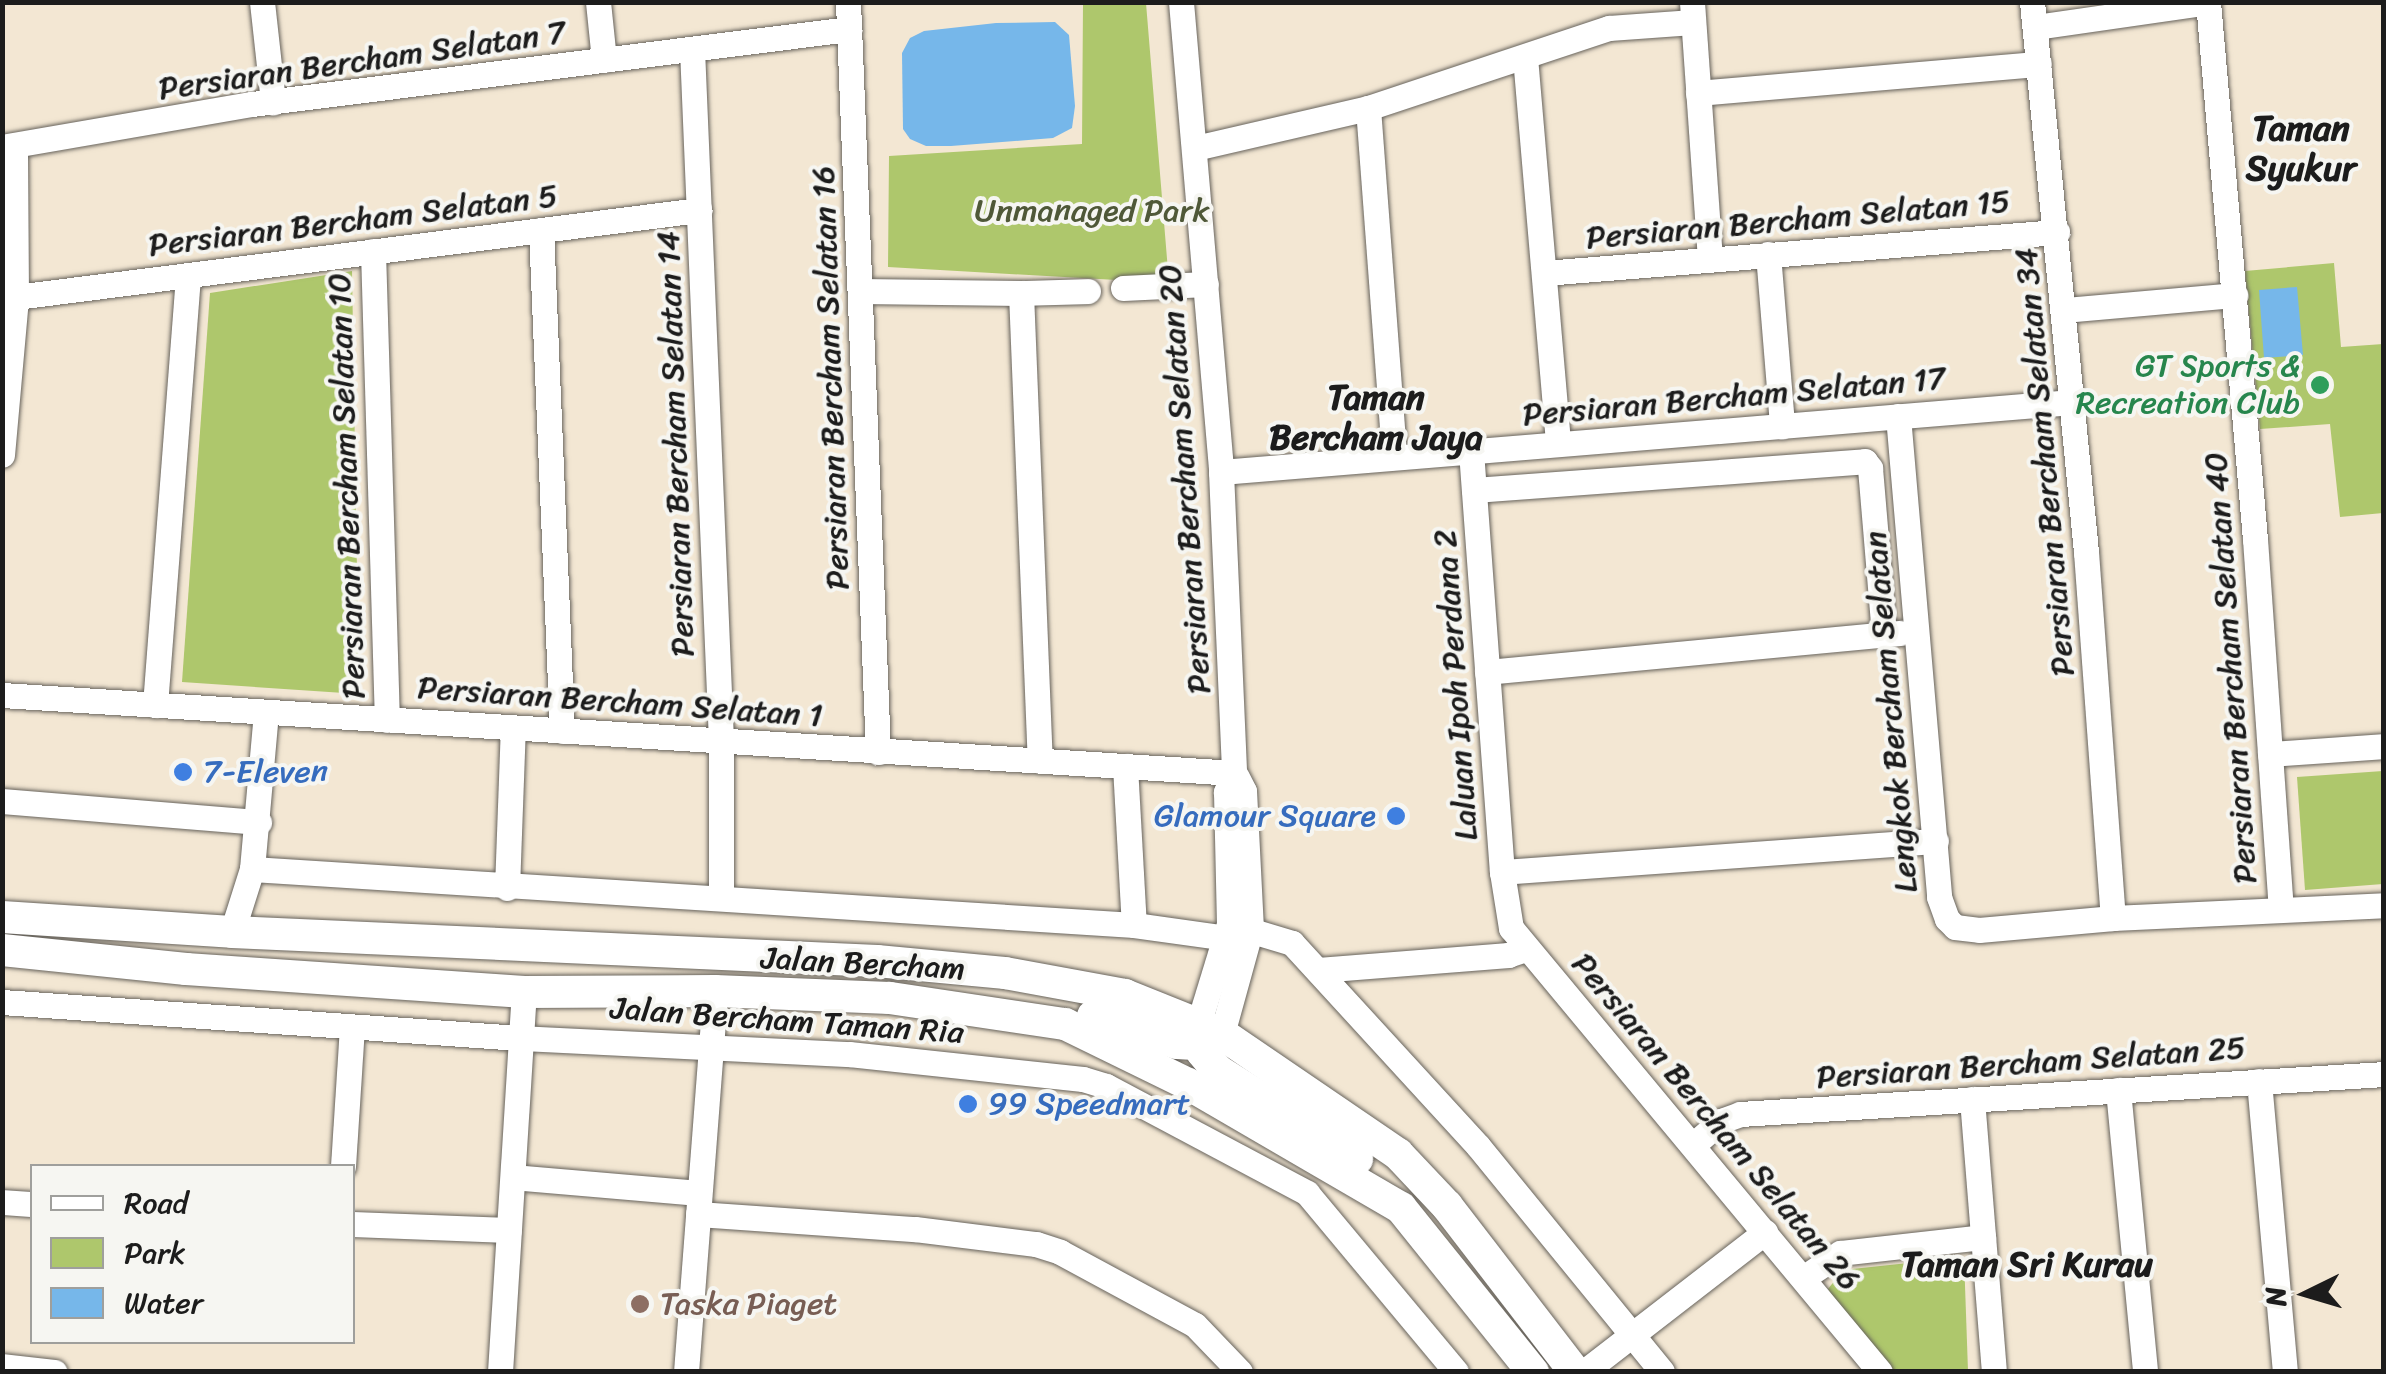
<!DOCTYPE html>
<html>
<head>
<meta charset="utf-8">
<style>
  body { margin:0 }
  #map { position:relative; width:2386px; height:1374px; overflow:hidden; background:#f3e7d3; font-family:Sriracha,sans-serif }
  div>[style] { position:absolute }
  .green>* { inset:0; background:#aec76c }
  .water>* { inset:0; background:#76b7ea }
  .roads { filter:drop-shadow(0 0 2px #67635c) drop-shadow(0 0 2px #67635c) }
  .minor>* { height:25px; margin:-12.5px; padding:0 12.5px; transform-origin:12.5px; border-radius:12.5px; background:#fff }
  .major>* { height:32px; margin:-16px; padding:0 16px; transform-origin:16px; border-radius:16px; background:#fff }
  .dots>* { width:28px; height:28px; translate:-50% -50%; box-sizing:border-box; border:5px solid #f6f6f2; border-radius:50% }
  span { translate:-50% -50%; white-space:nowrap; text-align:center; line-height:1.15; -webkit-text-stroke:8px #f6f6f2; paint-order:stroke }
  .street-label { font-size:32px; color:#1c1c1c }
  .park-label { font-size:32px; color:#4f5838 }
  .leisure-label { font-size:32px; color:#27864d }
  .right { translate:-100% -50%; text-align:right }
  .shop-label { font-size:32px; color:#366cbe }
  .left { translate:0 -50%; text-align:left }
  .education-label { font-size:32px; color:#785e54 }
  .neighbourhood-label { font-size:35px; color:#1c1c1c; font-weight:700 }
  .frame { position:absolute; inset:0; border:5px solid #1c1c1c; pointer-events:none }
  .legend { position:absolute; left:30px; top:1164px; width:325px; height:180px; box-sizing:border-box; background:#f6f6f2; border:2px solid #9f9f9c; margin:0; padding:12px 18px; list-style:none; font-size:30px; color:#1c1c1c }
  .legend li { display:flex; align-items:center; gap:20px; height:50px }
  .legend b { width:50px; border:2px solid #9f9f9c }
  .north { position:absolute; left:2256px; top:1244px; width:100px; height:100px; -webkit-text-stroke:8px #f6f6f2; paint-order:stroke; rotate:265deg; font-size:28px; font-weight:700; line-height:40px; text-align:center; color:#1c1c1c }
  .north::after { content:''; display:block; margin:auto; width:35px; height:45px; background:#1c1c1c; clip-path:polygon(50% 0,100% 100%,50% 72%,0 100%) }
</style>
</head>
<body>
<div id="map">
  <div class="green">
    <i style="clip-path:polygon(1083px 3px,1146px 3px,1169px 283px,888px 267px,889px 156px,1082px 144px)"></i>
    <i style="clip-path:polygon(2334px 263px,2341px 347px,2383px 344px,2383px 513px,2340px 517px,2330px 424px,2260px 429px,2245px 271px)"></i>
    <i style="clip-path:polygon(352px 271px,359px 694px,182px 682px,210px 293px)"></i>
    <i style="clip-path:polygon(2383px 771px,2383px 884px,2305px 890px,2297px 777px)"></i>
    <i style="clip-path:polygon(1964px 1257px,1968px 1371px,1881px 1371px,1828px 1289px,1843px 1270px)"></i>
  </div>
  <div class="water">
    <i style="clip-path:polygon(1055px 22px,1069px 35px,1075px 106px,1072px 128px,1053px 138px,951px 146px,926px 146px,910px 139px,903px 129px,902px 53px,910px 38px,924px 31px,996px 23px)"></i>
    <i style="clip-path:polygon(2297px 287px,2303px 355px,2264px 358px,2259px 290px)"></i>
  </div>
  <div class="roads">
    <div class="minor">
      <i style="left:262px;top:2px;width:101px;rotate:83.7deg"></i>
      <i style="left:598px;top:2px;width:58px;rotate:84.1deg"></i>
      <i style="left:848px;top:2px;width:751px;rotate:87.71deg"></i>
      <i style="left:1181px;top:2px;width:472px;rotate:85.1deg"></i>
      <i style="left:1221px;top:472px;width:301px;rotate:87.5deg"></i>
      <i style="left:1234px;top:773px;width:21px;rotate:113deg"></i>
      <i style="left:1226px;top:792px;width:132px;rotate:88.7deg"></i>
      <i style="left:1229px;top:924px;width:102px;rotate:107deg"></i>
      <i style="left:1692px;top:2px;width:258px;rotate:86deg"></i>
      <i style="left:2032px;top:2px;width:553px;rotate:84.39deg"></i>
      <i style="left:2086px;top:552px;width:367px;rotate:85.8deg"></i>
      <i style="left:2208px;top:2px;width:539px;rotate:85deg"></i>
      <i style="left:2255px;top:539px;width:371px;rotate:86deg"></i>
      <i style="left:2035px;top:27px;width:175px;rotate:-8.2deg"></i>
      <i style="left:692px;top:49px;width:693px;rotate:87.6deg"></i>
      <i style="left:721px;top:741px;width:156px;rotate:90deg"></i>
      <i style="left:1525px;top:57px;width:387px;rotate:85.1deg"></i>
      <i style="left:1698px;top:93px;width:342px;rotate:-4.9deg"></i>
      <i style="left:1368px;top:108px;width:350px;rotate:85.7deg"></i>
      <i style="left:2px;top:147px;width:254px;rotate:-9.8deg"></i>
      <i style="left:252px;top:104px;width:602px;rotate:-7.16deg"></i>
      <i style="left:1195px;top:148px;width:178px;rotate:-13deg"></i>
      <i style="left:1368px;top:108px;width:254px;rotate:-18.4deg"></i>
      <i style="left:1609px;top:28px;width:84px;rotate:-4.1deg"></i>
      <i style="left:541px;top:230px;width:501px;rotate:87.6deg"></i>
      <i style="left:373px;top:251px;width:469px;rotate:88.3deg"></i>
      <i style="left:1768px;top:254px;width:173px;rotate:85.3deg"></i>
      <i style="left:1544px;top:273px;width:515px;rotate:-4.57deg"></i>
      <i style="left:1123px;top:288px;width:83px;rotate:-2.8deg"></i>
      <i style="left:860px;top:291px;width:161px;rotate:0.7deg"></i>
      <i style="left:1021px;top:293px;width:468px;rotate:87.7deg"></i>
      <i style="left:1021px;top:293px;width:67px;rotate:-1.7deg"></i>
      <i style="left:16px;top:297px;width:689px;rotate:-7.26deg"></i>
      <i style="left:2064px;top:310px;width:172px;rotate:-5deg"></i>
      <i style="left:1898px;top:416px;width:483px;rotate:85.1deg"></i>
      <i style="left:1939px;top:897px;width:23px;rotate:70deg"></i>
      <i style="left:1947px;top:919px;width:11px;rotate:45deg"></i>
      <i style="left:1955px;top:927px;width:24px;rotate:7deg"></i>
      <i style="left:1979px;top:930px;width:135px;rotate:-5.1deg"></i>
      <i style="left:2113px;top:918px;width:271px;rotate:-2.7deg"></i>
      <i style="left:1471px;top:451px;width:422px;rotate:85.8deg"></i>
      <i style="left:1502px;top:872px;width:57px;rotate:80.9deg"></i>
      <i style="left:1511px;top:928px;width:577px;rotate:50.27deg"></i>
      <i style="left:2px;top:455px;width:159px;rotate:-84.9deg"></i>
      <i style="left:16px;top:297px;width:151px;rotate:-90.4deg"></i>
      <i style="left:1221px;top:472px;width:854px;rotate:-4.7deg"></i>
      <i style="left:1474px;top:490px;width:392px;rotate:-4.2deg"></i>
      <i style="left:1865px;top:461px;width:9px;rotate:54deg"></i>
      <i style="left:1870px;top:468px;width:167px;rotate:85.2deg"></i>
      <i style="left:1487px;top:672px;width:415px;rotate:-5.4deg"></i>
      <i style="left:2px;top:695px;width:1234px;rotate:3.62deg"></i>
      <i style="left:155px;top:705px;width:431px;rotate:-85.6deg"></i>
      <i style="left:2270px;top:754px;width:114px;rotate:-4deg"></i>
      <i style="left:1125px;top:766px;width:159px;rotate:86.8deg"></i>
      <i style="left:2px;top:801px;width:258px;rotate:4.7deg"></i>
      <i style="left:252px;top:869px;width:884px;rotate:3.63deg"></i>
      <i style="left:1134px;top:925px;width:93px;rotate:8deg"></i>
      <i style="left:1502px;top:872px;width:435px;rotate:-4.1deg"></i>
      <i style="left:507px;top:888px;width:160px;rotate:-87.9deg"></i>
      <i style="left:1229px;top:924px;width:66px;rotate:16.8deg"></i>
      <i style="left:1292px;top:943px;width:275px;rotate:47.5deg"></i>
      <i style="left:1478px;top:1146px;width:291px;rotate:50.8deg"></i>
      <i style="left:232px;top:932px;width:66px;rotate:-72.4deg"></i>
      <i style="left:252px;top:869px;width:157px;rotate:-84.9deg"></i>
      <i style="left:1318px;top:970px;width:191px;rotate:-4.5deg"></i>
      <i style="left:1508px;top:955px;width:18px;rotate:-19deg"></i>
      <i style="left:2px;top:1002px;width:519px;rotate:3.98deg"></i>
      <i style="left:520px;top:1038px;width:329px;rotate:2.8deg"></i>
      <i style="left:849px;top:1054px;width:235px;rotate:6.1deg"></i>
      <i style="left:1083px;top:1079px;width:24px;rotate:17deg"></i>
      <i style="left:1106px;top:1086px;width:228px;rotate:28deg"></i>
      <i style="left:1307px;top:1193px;width:233px;rotate:50.2deg"></i>
      <i style="left:1222px;top:1034px;width:109px;rotate:-74.6deg"></i>
      <i style="left:1251px;top:929px;width:138px;rotate:-92.9deg"></i>
      <i style="left:1244px;top:791px;width:16px;rotate:-117deg"></i>
      <i style="left:2259px;top:1081px;width:292px;rotate:84.9deg"></i>
      <i style="left:2118px;top:1090px;width:283px;rotate:84.5deg"></i>
      <i style="left:1972px;top:1099px;width:274px;rotate:85.4deg"></i>
      <i style="left:1693px;top:1145px;width:37px;rotate:-41deg"></i>
      <i style="left:1721px;top:1121px;width:20px;rotate:-20deg"></i>
      <i style="left:1740px;top:1114px;width:645px;rotate:-3.55deg"></i>
      <i style="left:343px;top:1166px;width:138px;rotate:-86.3deg"></i>
      <i style="left:513px;top:1177px;width:186px;rotate:4.9deg"></i>
      <i style="left:2px;top:1202px;width:30px;rotate:4deg"></i>
      <i style="left:698px;top:1214px;width:218px;rotate:4deg"></i>
      <i style="left:915px;top:1229px;width:122px;rotate:7.1deg"></i>
      <i style="left:1036px;top:1244px;width:25px;rotate:18deg"></i>
      <i style="left:1060px;top:1252px;width:153px;rotate:28.4deg"></i>
      <i style="left:1195px;top:1325px;width:65px;rotate:46.2deg"></i>
      <i style="left:352px;top:1224px;width:157px;rotate:2.2deg"></i>
      <i style="left:1803px;top:1278px;width:45px;rotate:-34deg"></i>
      <i style="left:1840px;top:1253px;width:144px;rotate:-6.4deg"></i>
      <i style="left:2px;top:1366px;width:53px;rotate:6.5deg"></i>
      <i style="left:500px;top:1372px;width:381px;rotate:-86.4deg"></i>
      <i style="left:686px;top:1372px;width:382px;rotate:-85.6deg"></i>
      <i style="left:1584px;top:1372px;width:229px;rotate:-37.7deg"></i>
    </div>
    <div class="major">
      <i style="left:2px;top:917px;width:230px;rotate:3.7deg"></i>
      <i style="left:232px;top:932px;width:646px;rotate:2.57deg"></i>
      <i style="left:877px;top:961px;width:129px;rotate:5.4deg"></i>
      <i style="left:1005px;top:973px;width:122px;rotate:10.4deg"></i>
      <i style="left:1125px;top:995px;width:105px;rotate:21.9deg"></i>
      <i style="left:1222px;top:1034px;width:213px;rotate:34.3deg"></i>
      <i style="left:1398px;top:1154px;width:71px;rotate:46.7deg"></i>
      <i style="left:1447px;top:1206px;width:210px;rotate:52.4deg"></i>
      <i style="left:2px;top:950px;width:185px;rotate:5.9deg"></i>
      <i style="left:186px;top:969px;width:339px;rotate:3.9deg"></i>
      <i style="left:524px;top:992px;width:191px;rotate:-0.3deg"></i>
      <i style="left:715px;top:991px;width:175px;rotate:2.3deg"></i>
      <i style="left:890px;top:998px;width:177px;rotate:8.5deg"></i>
      <i style="left:1065px;top:1024px;width:137px;rotate:26deg"></i>
      <i style="left:1188px;top:1084px;width:246px;rotate:30.2deg"></i>
      <i style="left:1401px;top:1208px;width:211px;rotate:51.2deg"></i>
      <i style="left:1093px;top:1016px;width:88px;rotate:17.8deg"></i>
      <i style="left:1177px;top:1043px;width:22px;rotate:3deg"></i>
      <i style="left:1199px;top:1044px;width:21px;rotate:-23deg"></i>
      <i style="left:1199px;top:1022px;width:30px;rotate:84deg"></i>
      <i style="left:1202px;top:1052px;width:23px;rotate:50deg"></i>
      <i style="left:1217px;top:1070px;width:166px;rotate:32.4deg"></i>
    </div>
  </div>
  <div class="dots">
    <i style="left:2320px;top:385px;background:#2e9e5b"></i>
    <i style="left:183px;top:772px;background:#3f7fe0"></i>
    <i style="left:1396px;top:816px;background:#3f7fe0"></i>
    <i style="left:968px;top:1104px;background:#3f7fe0"></i>
    <i style="left:640px;top:1304px;background:#8d6e63"></i>
  </div>
  <div class="street-label">
    <span style="left:362px;top:61px;rotate:-8deg">Persiaran Bercham Selatan 7</span>
    <span style="left:1798px;top:220px;rotate:-5deg">Persiaran Bercham Selatan 15</span>
    <span style="left:353px;top:221px;rotate:-7deg">Persiaran Bercham Selatan 5</span>
    <span style="left:831px;top:378px;rotate:-92deg">Persiaran Bercham Selatan 16</span>
    <span style="left:1734px;top:397px;rotate:-5deg">Persiaran Bercham Selatan 17</span>
    <span style="left:676px;top:444px;rotate:-92deg">Persiaran Bercham Selatan 14</span>
    <span style="left:2045px;top:462px;rotate:-95deg">Persiaran Bercham Selatan 34</span>
    <span style="left:1185px;top:479px;rotate:-94deg">Persiaran Bercham Selatan 20</span>
    <span style="left:347px;top:486px;rotate:-92deg">Persiaran Bercham Selatan 10</span>
    <span style="left:2231px;top:668px;rotate:-94deg">Persiaran Bercham Selatan 40</span>
    <span style="left:1456px;top:685px;rotate:-94deg">Laluan Ipoh Perdana 2</span>
    <span style="left:620px;top:702px;rotate:4deg">Persiaran Bercham Selatan 1</span>
    <span style="left:1891px;top:712px;rotate:-95deg">Lengkok Bercham Selatan</span>
    <span style="left:863px;top:964px;rotate:3deg">Jalan Bercham</span>
    <span style="left:787px;top:1021px;rotate:4deg">Jalan Bercham Taman Ria</span>
    <span style="left:2031px;top:1063px;rotate:-4deg">Persiaran Bercham Selatan 25</span>
    <span style="left:1716px;top:1122px;rotate:50deg">Persiaran Bercham Selatan 26</span>
  </div>
  <div class="park-label">
    <span style="left:1092px;top:211px">Unmanaged Park</span>
  </div>
  <div class="leisure-label">
    <span class="right" style="left:2300px;top:385px">GT Sports &amp;<br>Recreation Club</span>
  </div>
  <div class="shop-label">
    <span class="left" style="left:203px;top:772px">7-Eleven</span>
    <span class="right" style="left:1376px;top:816px">Glamour Square</span>
    <span class="left" style="left:988px;top:1104px">99 Speedmart</span>
  </div>
  <div class="education-label">
    <span class="left" style="left:660px;top:1304px">Taska Piaget</span>
  </div>
  <div class="neighbourhood-label">
    <span style="left:2301px;top:148px">Taman<br>Syukur</span>
    <span style="left:1376px;top:417px">Taman<br>Bercham Jaya</span>
    <span style="left:2027px;top:1264px">Taman Sri Kurau</span>
  </div>
  <div class="frame"></div>
  <ul class="legend">
  <li><b style="height:12px;background:#fff"></b>Road</li>
  <li><b style="height:28px;background:#aec76c"></b>Park</li>
  <li><b style="height:28px;background:#76b7ea"></b>Water</li>
  </ul>
  <div class="north">N</div>
</div>
</body>
</html>
